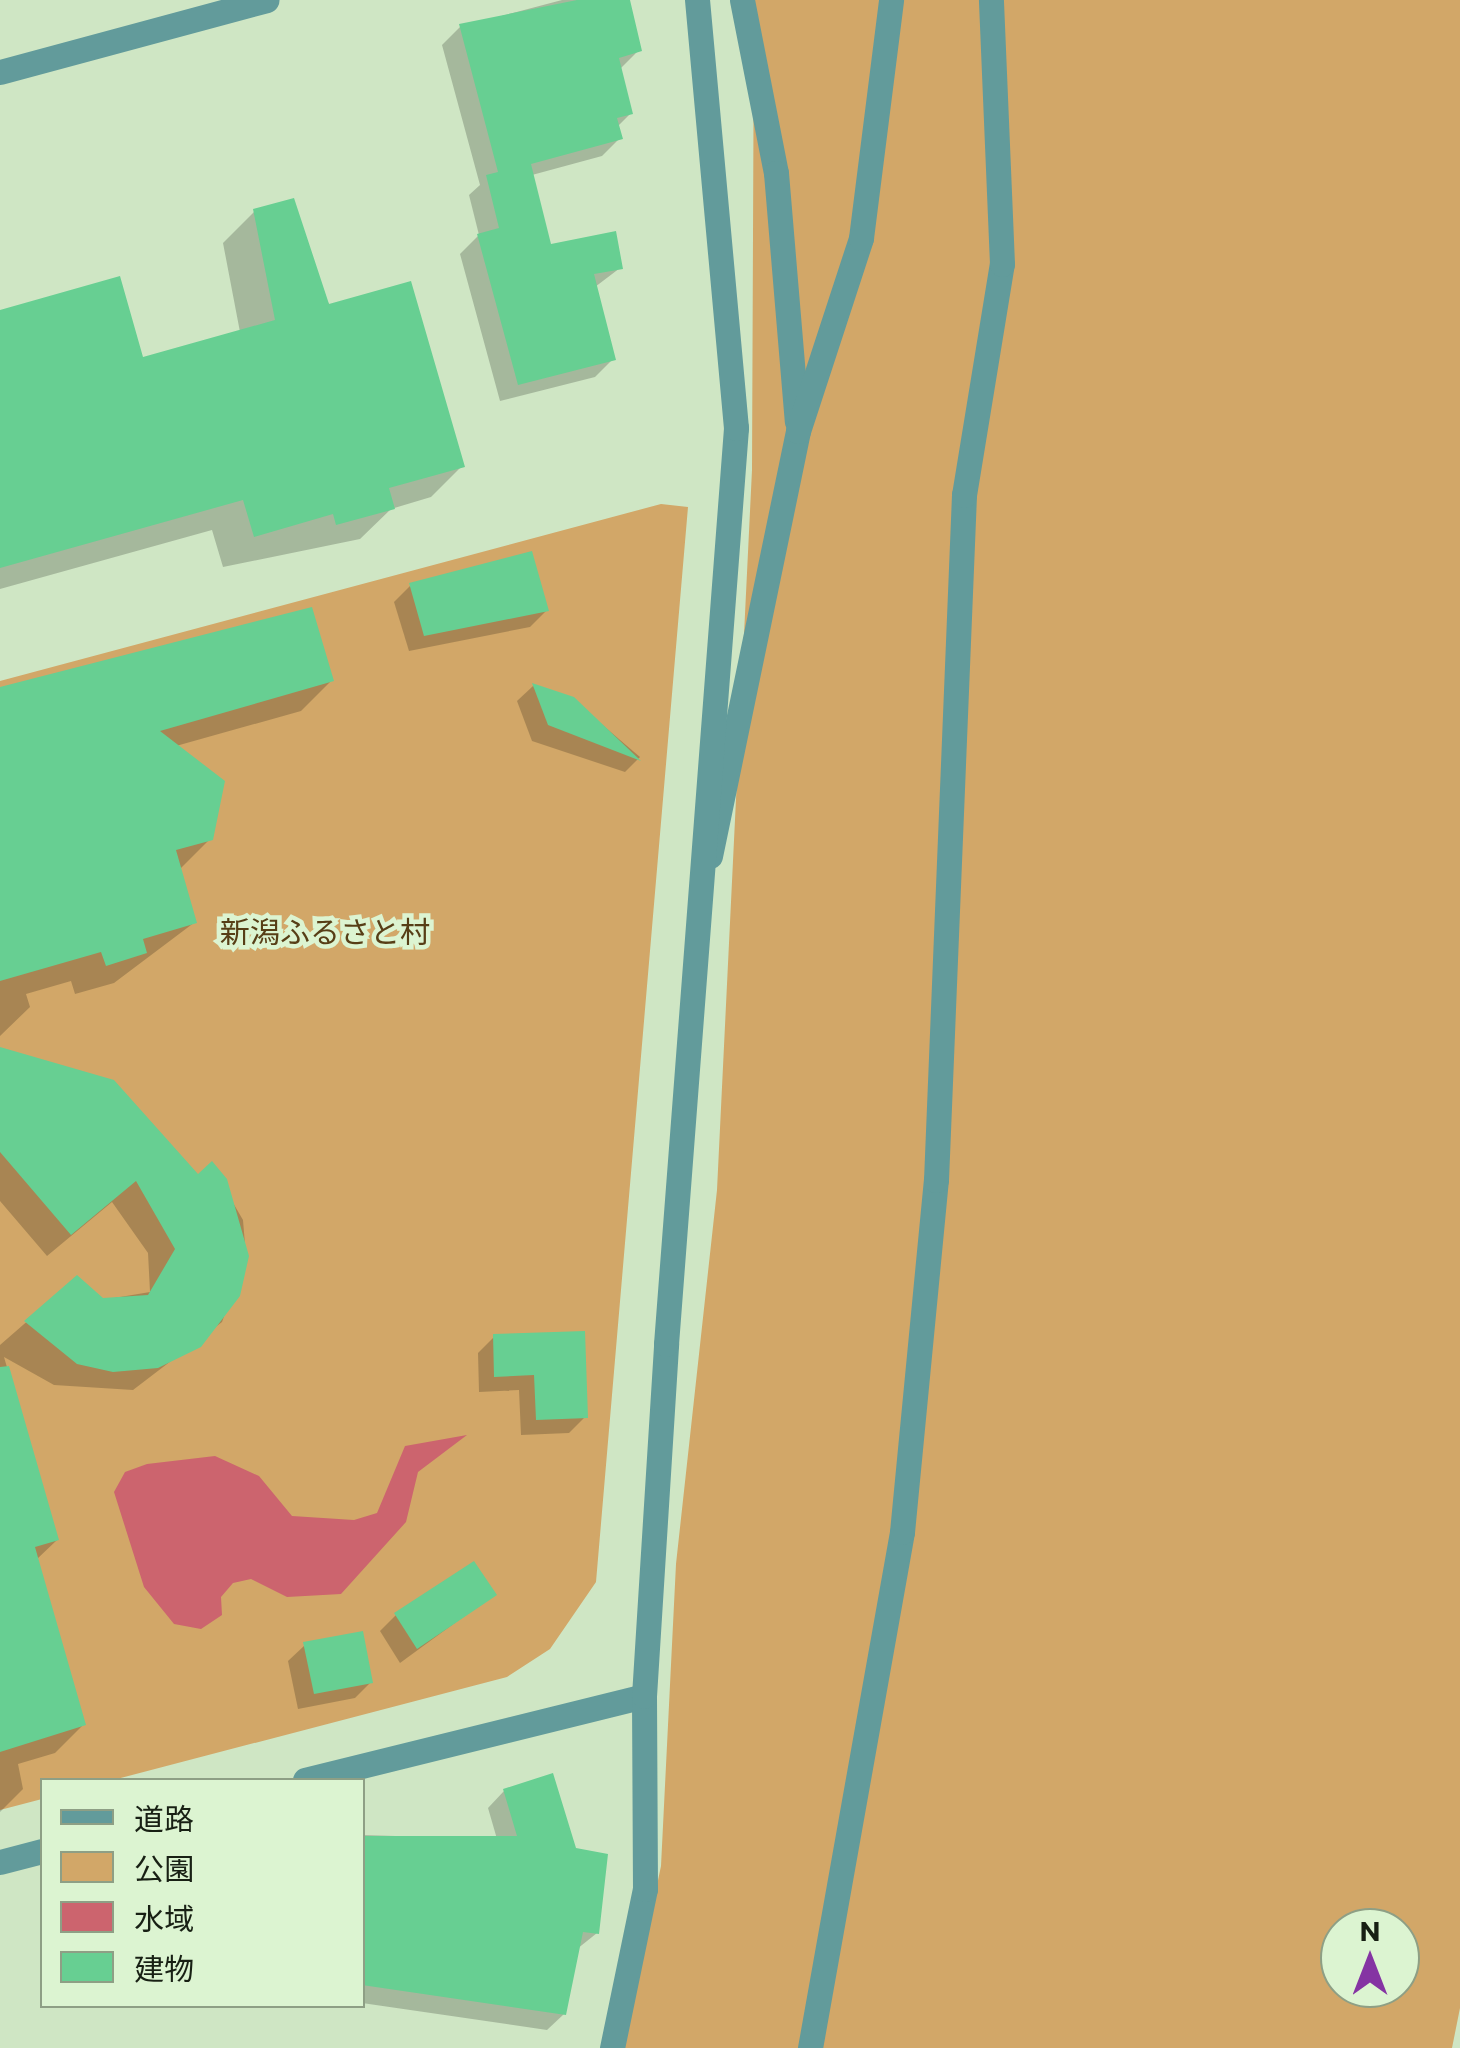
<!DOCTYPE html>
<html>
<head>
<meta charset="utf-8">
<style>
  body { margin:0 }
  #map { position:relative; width:1460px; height:2048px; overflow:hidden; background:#cfe6c4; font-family:Commissioner,"Noto Sans JP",sans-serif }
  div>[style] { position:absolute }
  .green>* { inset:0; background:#d2a768 }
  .water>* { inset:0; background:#cc646e }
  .shadow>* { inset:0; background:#0003 }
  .building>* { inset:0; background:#67cf92 }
  .minor>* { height:25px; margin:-12.5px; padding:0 12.5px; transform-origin:12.5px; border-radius:12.5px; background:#629b9b }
  .tertiary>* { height:25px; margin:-12.5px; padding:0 12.5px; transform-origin:12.5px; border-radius:12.5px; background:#629b9b }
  span { translate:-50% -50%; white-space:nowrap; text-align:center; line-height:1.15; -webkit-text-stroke:9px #dcf4d1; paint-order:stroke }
  .park-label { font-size:30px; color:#573e16 }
  .legend { position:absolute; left:40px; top:1778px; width:325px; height:230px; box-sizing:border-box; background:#dcf4d1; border:2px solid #8e9f85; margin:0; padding:12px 18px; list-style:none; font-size:30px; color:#182014 }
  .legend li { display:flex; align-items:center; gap:20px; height:50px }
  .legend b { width:50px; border:2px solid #8e9f85 }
  .north { position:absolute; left:1320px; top:1908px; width:100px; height:100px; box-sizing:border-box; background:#dcf4d1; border:2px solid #8e9f85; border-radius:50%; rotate:0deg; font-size:28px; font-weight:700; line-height:40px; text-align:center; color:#182014 }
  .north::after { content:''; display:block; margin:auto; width:35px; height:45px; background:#8534a3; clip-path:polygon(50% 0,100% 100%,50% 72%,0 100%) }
</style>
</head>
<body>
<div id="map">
  <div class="green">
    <i style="clip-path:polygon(evenodd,754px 0,1460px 0,1460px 2008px,1452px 2048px,623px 2048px,661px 1866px,676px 1564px,717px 1190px,752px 470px,754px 0,1340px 1928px,1400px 1928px,1400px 1988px,1340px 1988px,1340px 1928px)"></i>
    <i style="clip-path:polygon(661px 504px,688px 507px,596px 1582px,550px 1649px,507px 1677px,113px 1780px,42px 1780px,42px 1799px,0 1810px,0 681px)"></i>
  </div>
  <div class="water">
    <i style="clip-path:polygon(467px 1435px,418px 1472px,406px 1522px,341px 1594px,287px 1597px,251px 1579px,233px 1583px,221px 1597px,222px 1615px,201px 1629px,174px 1624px,144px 1587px,114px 1492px,125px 1472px,147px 1464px,215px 1456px,259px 1476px,292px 1516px,354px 1520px,377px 1513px,405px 1446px)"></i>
  </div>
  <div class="shadow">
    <i style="clip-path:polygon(562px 0,628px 0,639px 50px,621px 68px,631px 113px,617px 127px,620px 138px,602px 156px,532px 175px,549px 247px,620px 268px,595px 287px,613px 359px,595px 377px,500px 401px,460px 254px,479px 235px,469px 195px,480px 185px,442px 45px,460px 27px)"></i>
    <i style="clip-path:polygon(254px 212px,462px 466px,431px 497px,391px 509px,360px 539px,223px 567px,212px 530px,0 589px,0 312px,141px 360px,240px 332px,223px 243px)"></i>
    <i style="clip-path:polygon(410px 586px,546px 611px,530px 627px,409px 651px,394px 602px)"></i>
    <i style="clip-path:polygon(331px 681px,301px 711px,176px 746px,211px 838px,179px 870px,195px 922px,114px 983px,75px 994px,71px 981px,26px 994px,30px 1007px,0 1036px,0 692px)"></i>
    <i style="clip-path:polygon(533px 686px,572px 699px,640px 757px,625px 772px,532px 741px,517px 701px)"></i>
    <i style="clip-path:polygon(0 1051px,198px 1178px,211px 1165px,243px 1220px,246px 1256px,222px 1322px,133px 1390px,54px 1385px,4px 1357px,57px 1540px,36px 1560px,83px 1725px,55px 1753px,18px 1764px,23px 1789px,0 1812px,0 1345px,77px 1278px,102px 1300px,150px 1292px,148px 1253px,112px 1202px,47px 1256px,0 1201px)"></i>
    <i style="clip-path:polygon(494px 1337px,585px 1417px,569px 1433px,521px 1435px,519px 1390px,479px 1392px,478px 1353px)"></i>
    <i style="clip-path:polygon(493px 1595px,400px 1663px,380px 1631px,396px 1615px)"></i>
    <i style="clip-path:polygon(305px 1645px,371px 1682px,355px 1698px,298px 1709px,288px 1661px)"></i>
    <i style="clip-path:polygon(504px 1791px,597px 1933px,577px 1949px,564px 2014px,547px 2030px,362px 2003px,362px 1835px,497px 1839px,488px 1808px)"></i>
  </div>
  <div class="building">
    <i style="clip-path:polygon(577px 0,630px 0,642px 51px,619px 58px,633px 114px,617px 118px,623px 139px,531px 164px,551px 244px,616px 231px,623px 269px,594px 274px,616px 360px,518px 385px,477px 234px,499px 228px,486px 175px,498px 172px,459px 24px)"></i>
    <i style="clip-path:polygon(294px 198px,329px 304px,411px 281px,465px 467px,389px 488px,395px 509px,336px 525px,333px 514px,254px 537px,243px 500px,0 568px,0 310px,120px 276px,143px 357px,275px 320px,253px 209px)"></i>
    <i style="clip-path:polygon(532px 551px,549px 611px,424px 636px,409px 583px)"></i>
    <i style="clip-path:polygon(312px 607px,334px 681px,160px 731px,225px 781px,213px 840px,176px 850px,197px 923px,143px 939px,147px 953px,106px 966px,101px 952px,0 981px,0 687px)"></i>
    <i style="clip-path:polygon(532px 683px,574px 697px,641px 761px,548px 725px)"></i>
    <i style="clip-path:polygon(0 1047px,114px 1080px,198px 1174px,212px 1161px,227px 1179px,249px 1256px,240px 1296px,201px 1347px,158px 1368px,113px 1372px,77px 1364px,24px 1321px,77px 1275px,103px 1298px,148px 1295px,175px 1249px,136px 1181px,71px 1235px,0 1152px)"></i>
    <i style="clip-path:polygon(585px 1331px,588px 1418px,536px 1420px,534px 1375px,494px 1377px,493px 1334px)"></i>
    <i style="clip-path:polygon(9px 1366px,59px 1540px,35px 1547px,86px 1725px,0 1752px,0 1367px)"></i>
    <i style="clip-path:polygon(474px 1561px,497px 1595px,417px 1649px,394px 1613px)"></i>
    <i style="clip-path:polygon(363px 1631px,373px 1683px,314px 1694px,303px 1642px)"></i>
    <i style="clip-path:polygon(553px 1773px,576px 1848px,608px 1854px,599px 1934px,583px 1932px,566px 2015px,362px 1985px,362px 1836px,517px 1836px,503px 1789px)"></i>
  </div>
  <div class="minor">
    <i style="left:742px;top:0;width:176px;rotate:78.9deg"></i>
    <i style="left:776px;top:173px;width:249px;rotate:85.2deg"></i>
    <i style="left:710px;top:856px;width:434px;rotate:-78.3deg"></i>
    <i style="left:798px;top:431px;width:203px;rotate:-71.9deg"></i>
    <i style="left:861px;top:238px;width:240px;rotate:-82.8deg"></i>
    <i style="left:810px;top:2048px;width:524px;rotate:-79.89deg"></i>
    <i style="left:902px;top:1532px;width:354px;rotate:-84.5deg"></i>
    <i style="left:936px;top:1180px;width:686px;rotate:-87.66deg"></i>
    <i style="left:964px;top:495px;width:234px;rotate:-80.7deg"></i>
    <i style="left:1002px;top:264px;width:264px;rotate:-92.4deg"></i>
  </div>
  <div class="tertiary">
    <i style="left:0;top:72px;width:276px;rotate:-15.1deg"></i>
    <i style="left:305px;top:1780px;width:349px;rotate:-13.9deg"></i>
    <i style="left:0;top:1862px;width:43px;rotate:-14.7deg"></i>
    <i style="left:612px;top:2048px;width:162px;rotate:-78.3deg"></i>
    <i style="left:645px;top:1889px;width:193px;rotate:-90.3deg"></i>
    <i style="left:644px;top:1696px;width:353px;rotate:-86.4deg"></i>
    <i style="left:666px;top:1344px;width:919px;rotate:-85.63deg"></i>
    <i style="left:736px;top:428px;width:430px;rotate:-95.2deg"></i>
  </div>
  <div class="park-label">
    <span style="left:325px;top:931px">新潟ふるさと村</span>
  </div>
  <ul class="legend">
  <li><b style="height:12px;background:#629b9b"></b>道路</li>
  <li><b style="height:28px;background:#d2a768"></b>公園</li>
  <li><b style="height:28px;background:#cc646e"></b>水域</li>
  <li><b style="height:28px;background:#67cf92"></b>建物</li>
  </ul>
  <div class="north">N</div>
</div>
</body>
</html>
